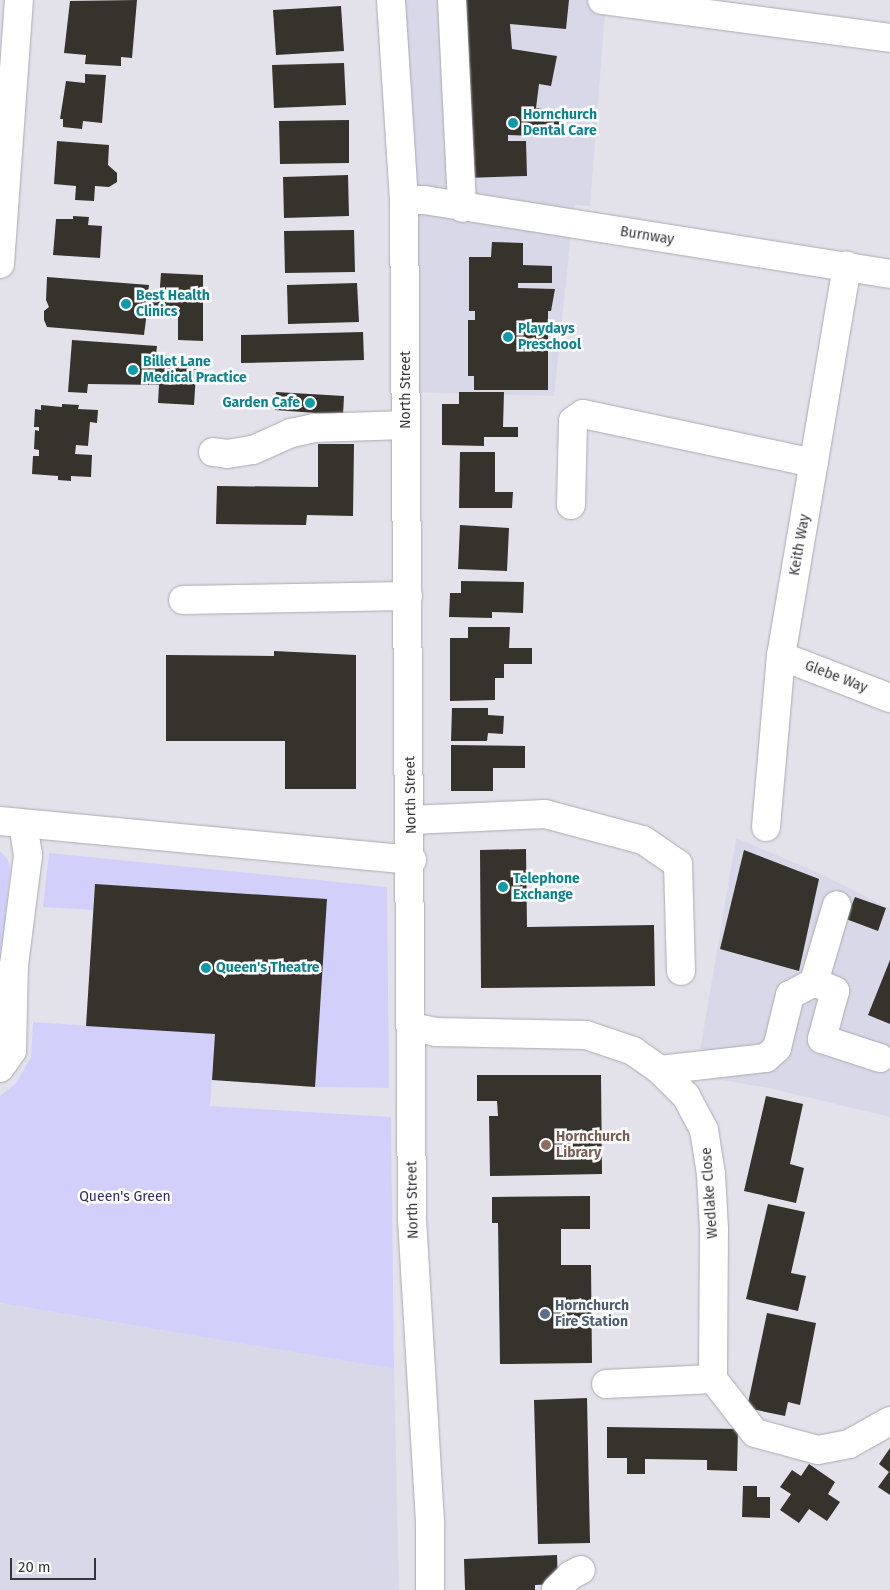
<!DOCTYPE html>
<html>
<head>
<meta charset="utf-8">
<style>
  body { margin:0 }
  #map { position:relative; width:890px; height:1590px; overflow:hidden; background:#e3e2eb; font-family:"Fira Sans",sans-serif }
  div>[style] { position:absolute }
  .built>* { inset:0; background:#d8d8e8 }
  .green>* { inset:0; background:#d2d0fb }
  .building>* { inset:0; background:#36322c }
  .roads { filter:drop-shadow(0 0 1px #aaaab2) drop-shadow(0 0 1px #aaaab2) }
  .minor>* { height:28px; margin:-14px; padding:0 14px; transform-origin:14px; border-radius:14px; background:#fff }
  .dots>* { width:14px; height:14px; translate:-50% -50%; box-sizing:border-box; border:2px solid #fff; border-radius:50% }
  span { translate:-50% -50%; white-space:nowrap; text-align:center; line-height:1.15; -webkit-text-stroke:5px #fff; paint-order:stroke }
  .culture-label { font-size:14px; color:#0d838f; font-weight:700 }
  .left { translate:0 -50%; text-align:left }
  .right { translate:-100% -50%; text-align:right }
  .street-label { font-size:14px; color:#36363a }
  .education-label { font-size:14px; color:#785e54; font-weight:700 }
  .park-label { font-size:14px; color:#332964 }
  .service-label { font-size:14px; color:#4e5e75; font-weight:700 }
  .scale { position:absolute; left:10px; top:1558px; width:86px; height:22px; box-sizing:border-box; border:2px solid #36363a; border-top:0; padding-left:6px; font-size:15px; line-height:18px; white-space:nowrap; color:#36363a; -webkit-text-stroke:4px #fff; paint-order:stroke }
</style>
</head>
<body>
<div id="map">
  <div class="built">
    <i style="clip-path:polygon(391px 0,606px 0,590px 206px,574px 205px,554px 396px,406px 392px)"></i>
    <i style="clip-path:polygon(736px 838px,821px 874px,890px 909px,890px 1117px,769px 1088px,694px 1075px,668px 1055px,700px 1051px)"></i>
    <i style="clip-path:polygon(0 1303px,394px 1369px,399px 1590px,0 1590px)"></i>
  </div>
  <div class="green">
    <i style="clip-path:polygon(0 851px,8px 860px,10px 870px,0 978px)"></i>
    <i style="clip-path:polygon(49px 853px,387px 887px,389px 1088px,315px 1087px,327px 899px,95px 884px,93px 910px,43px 907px)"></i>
    <i style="clip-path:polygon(33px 1022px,215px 1034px,210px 1106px,391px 1117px,394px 1369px,0 1303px,0 1096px,16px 1083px,31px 1057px)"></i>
  </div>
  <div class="building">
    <i style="clip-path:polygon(137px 0,132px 58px,121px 57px,121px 66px,85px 64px,86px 55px,64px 53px,70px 1px)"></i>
    <i style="clip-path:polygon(458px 0,569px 0,566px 29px,510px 24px,512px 49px,557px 56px,551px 86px,539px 84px,536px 108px,565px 111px,561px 137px,508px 135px,508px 141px,526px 141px,527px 176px,465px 178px)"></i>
    <i style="clip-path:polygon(341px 6px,344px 51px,276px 55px,273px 10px)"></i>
    <i style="clip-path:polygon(344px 63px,346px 105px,274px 108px,272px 65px)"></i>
    <i style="clip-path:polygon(85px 74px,106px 75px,102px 123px,83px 121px,82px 129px,63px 127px,63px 119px,60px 119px,66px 81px,85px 83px)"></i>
    <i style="clip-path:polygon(349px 120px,349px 163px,280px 164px,279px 121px)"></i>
    <i style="clip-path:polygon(57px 141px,109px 145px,108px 165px,117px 173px,117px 182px,109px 187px,95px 186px,94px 201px,75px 200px,76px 186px,54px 184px)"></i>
    <i style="clip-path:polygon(348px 175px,349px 216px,284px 218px,283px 177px)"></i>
    <i style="clip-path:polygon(73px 216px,89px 217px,88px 225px,102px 226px,100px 258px,53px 255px,56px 219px,73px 219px)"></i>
    <i style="clip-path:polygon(354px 230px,355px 272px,285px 273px,284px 231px)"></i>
    <i style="clip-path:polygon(492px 242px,523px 243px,523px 265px,552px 266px,552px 283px,518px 283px,518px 288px,555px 289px,551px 311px,548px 311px,548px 390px,474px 390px,474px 376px,468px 376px,468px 320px,475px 320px,475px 311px,469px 311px,469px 257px,491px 257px)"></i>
    <i style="clip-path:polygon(161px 273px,203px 275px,203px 341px,178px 340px,178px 312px,147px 312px,144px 335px,47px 327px,44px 320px,44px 311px,49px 307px,46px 300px,47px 277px,149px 285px,147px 300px,159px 300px)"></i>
    <i style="clip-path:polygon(357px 283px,359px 322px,288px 324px,287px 285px)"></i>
    <i style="clip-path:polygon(363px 332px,364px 360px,241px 363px,241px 335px)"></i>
    <i style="clip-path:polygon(72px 340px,157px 346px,156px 355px,197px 358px,194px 405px,158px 403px,159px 385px,88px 384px,87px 393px,68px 392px)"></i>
    <i style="clip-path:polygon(276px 392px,344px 396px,343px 415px,275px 410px)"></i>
    <i style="clip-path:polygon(459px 392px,504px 392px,503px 427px,518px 427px,518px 437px,484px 437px,484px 446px,442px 445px,442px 404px,459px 404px)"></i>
    <i style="clip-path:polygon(62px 404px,79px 405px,78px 409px,98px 410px,97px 423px,90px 422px,88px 446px,76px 445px,75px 454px,92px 455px,91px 477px,71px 476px,71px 481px,58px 480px,58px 476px,32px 474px,33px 456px,39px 456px,39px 450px,34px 449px,35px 430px,39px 431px,39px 427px,34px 427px,35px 409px,41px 410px,41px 405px,62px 407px)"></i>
    <i style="clip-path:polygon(318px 444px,354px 444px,353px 516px,307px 515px,306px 525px,216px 524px,217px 486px,318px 487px)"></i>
    <i style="clip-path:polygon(460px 452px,495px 452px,495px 492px,513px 492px,512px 508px,459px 508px)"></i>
    <i style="clip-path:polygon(460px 525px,509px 528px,507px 571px,458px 569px)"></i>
    <i style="clip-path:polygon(461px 581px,524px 582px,523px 613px,492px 612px,492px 618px,449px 617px,450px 593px,461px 593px)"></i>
    <i style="clip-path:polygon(468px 627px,510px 627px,509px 648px,532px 648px,532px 664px,504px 664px,504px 678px,495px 678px,495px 700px,450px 701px,450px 638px,468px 638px)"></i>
    <i style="clip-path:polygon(274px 651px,356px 655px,356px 789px,285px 789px,285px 741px,166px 741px,166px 655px,274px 656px)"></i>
    <i style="clip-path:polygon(452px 708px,488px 708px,488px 715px,504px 716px,503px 734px,488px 733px,487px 741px,451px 741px)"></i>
    <i style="clip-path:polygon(451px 745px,525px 746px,525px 768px,493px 768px,493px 791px,451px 791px)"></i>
    <i style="clip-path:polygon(526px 849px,527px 927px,654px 925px,655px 986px,481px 988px,480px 850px)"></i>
    <i style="clip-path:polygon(744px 850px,819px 879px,799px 971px,720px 949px)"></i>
    <i style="clip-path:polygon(95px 884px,327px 899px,315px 1087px,212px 1080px,215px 1034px,86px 1026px)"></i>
    <i style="clip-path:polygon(855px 897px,886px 908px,878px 931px,846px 919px)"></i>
    <i style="clip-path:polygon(890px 960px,890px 1024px,868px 1015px)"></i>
    <i style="clip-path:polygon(477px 1075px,601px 1075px,602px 1174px,490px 1176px,489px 1116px,498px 1116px,497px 1101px,477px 1101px)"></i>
    <i style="clip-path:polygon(766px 1096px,803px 1104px,790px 1164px,804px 1168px,796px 1203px,744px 1191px)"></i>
    <i style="clip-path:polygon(590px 1196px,590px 1229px,561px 1229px,561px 1265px,591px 1265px,592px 1363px,500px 1364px,498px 1223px,492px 1223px,492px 1197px)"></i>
    <i style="clip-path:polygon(768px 1204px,805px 1212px,791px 1273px,806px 1276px,798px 1311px,746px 1299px)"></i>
    <i style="clip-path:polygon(767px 1313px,816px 1323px,800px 1405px,788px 1402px,785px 1416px,747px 1408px)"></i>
    <i style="clip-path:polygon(587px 1398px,590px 1543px,538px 1544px,534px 1400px)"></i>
    <i style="clip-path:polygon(607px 1427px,738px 1429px,737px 1471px,707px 1470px,707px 1460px,645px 1459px,645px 1474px,627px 1474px,627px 1458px,607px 1458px)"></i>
    <i style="clip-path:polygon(890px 1448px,890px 1495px,878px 1487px,889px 1472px,879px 1464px)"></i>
    <i style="clip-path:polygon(809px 1464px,835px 1482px,828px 1494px,840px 1502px,827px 1521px,809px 1509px,799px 1523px,780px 1510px,791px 1494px,780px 1487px,792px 1470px,801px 1476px)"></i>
    <i style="clip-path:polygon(743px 1486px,757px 1486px,757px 1497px,770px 1497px,770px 1518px,742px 1517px)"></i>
    <i style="clip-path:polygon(557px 1555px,558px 1584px,535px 1585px,535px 1590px,465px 1590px,464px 1559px)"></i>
  </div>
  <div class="roads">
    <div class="minor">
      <i style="left:391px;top:0;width:200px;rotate:86.3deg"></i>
      <i style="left:404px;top:200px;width:1019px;rotate:89.55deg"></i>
      <i style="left:412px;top:1219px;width:307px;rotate:86.6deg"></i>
      <i style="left:430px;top:1525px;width:65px;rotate:90deg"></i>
      <i style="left:452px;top:0;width:208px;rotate:87.2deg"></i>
      <i style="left:602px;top:0;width:290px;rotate:7.5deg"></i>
      <i style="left:404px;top:200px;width:20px"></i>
      <i style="left:424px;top:200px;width:472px;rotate:9deg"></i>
      <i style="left:0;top:264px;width:265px;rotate:-85.9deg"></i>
      <i style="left:213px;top:452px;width:14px;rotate:8deg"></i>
      <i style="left:227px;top:454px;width:26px;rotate:-9deg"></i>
      <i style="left:253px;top:450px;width:42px;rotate:-24.1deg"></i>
      <i style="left:291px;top:433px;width:24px;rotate:-12deg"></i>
      <i style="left:314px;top:428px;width:92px;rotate:-1.9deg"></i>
      <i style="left:571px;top:505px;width:84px;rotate:-88.6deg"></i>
      <i style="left:573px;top:421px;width:12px;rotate:-35deg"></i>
      <i style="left:583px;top:414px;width:236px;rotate:12deg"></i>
      <i style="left:183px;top:600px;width:225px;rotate:-1deg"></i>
      <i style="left:781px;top:656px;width:117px;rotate:21.1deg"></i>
      <i style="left:411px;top:820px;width:134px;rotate:-2.6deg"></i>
      <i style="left:545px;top:814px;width:101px;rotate:14.9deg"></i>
      <i style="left:643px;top:840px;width:42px;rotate:34.4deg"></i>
      <i style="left:678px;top:864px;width:107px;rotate:88.4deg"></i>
      <i style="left:0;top:821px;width:414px;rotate:5.4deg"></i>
      <i style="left:766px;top:827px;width:172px;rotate:-85deg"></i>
      <i style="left:781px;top:656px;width:396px;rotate:-80.4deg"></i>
      <i style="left:814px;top:982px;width:23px;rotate:23deg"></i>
      <i style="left:835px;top:991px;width:50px;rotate:105.2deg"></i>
      <i style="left:822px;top:1039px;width:61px;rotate:18.1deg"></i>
      <i style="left:411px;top:1027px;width:25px;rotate:11deg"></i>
      <i style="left:436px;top:1032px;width:150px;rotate:1.1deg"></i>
      <i style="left:586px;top:1035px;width:50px;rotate:18.8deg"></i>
      <i style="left:633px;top:1051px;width:33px;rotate:35deg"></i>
      <i style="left:660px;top:1070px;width:37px;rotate:45deg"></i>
      <i style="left:686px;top:1096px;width:38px;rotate:62deg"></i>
      <i style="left:704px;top:1130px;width:45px;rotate:81deg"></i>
      <i style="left:711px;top:1174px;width:55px;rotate:86.9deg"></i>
      <i style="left:714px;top:1229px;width:150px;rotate:90.4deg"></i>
      <i style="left:713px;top:1379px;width:107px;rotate:177.3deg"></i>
      <i style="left:0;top:1068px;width:21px;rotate:-55deg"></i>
      <i style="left:12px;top:1051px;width:86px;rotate:-88.7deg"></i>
      <i style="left:14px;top:965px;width:111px;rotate:-82.7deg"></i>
      <i style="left:28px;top:855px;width:31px;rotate:-99deg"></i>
      <i style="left:660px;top:1070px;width:107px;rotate:-6.5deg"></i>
      <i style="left:766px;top:1058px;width:15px;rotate:-42deg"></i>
      <i style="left:777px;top:1048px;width:55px;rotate:-76.2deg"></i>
      <i style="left:790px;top:995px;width:27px;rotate:-28deg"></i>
      <i style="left:814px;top:982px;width:80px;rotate:-73.4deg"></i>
      <i style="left:713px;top:1379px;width:68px;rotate:52.1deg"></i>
      <i style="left:755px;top:1433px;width:65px;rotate:15.1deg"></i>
      <i style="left:818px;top:1450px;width:32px;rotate:-11deg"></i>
      <i style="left:849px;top:1444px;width:47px;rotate:-29.3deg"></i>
      <i style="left:556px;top:1590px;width:21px;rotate:-45deg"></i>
      <i style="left:571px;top:1575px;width:11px;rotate:-27deg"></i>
    </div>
  </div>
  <div class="dots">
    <i style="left:513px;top:123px;background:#0f9aa8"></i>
    <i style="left:126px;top:304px;background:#0f9aa8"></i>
    <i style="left:508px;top:337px;background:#0f9aa8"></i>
    <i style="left:133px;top:370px;background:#0f9aa8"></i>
    <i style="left:310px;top:403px;background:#0f9aa8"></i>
    <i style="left:503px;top:887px;background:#0f9aa8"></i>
    <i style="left:206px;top:968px;background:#0f9aa8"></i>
    <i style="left:546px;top:1145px;background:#8d6e63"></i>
    <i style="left:545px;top:1314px;background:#5c6f8a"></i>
  </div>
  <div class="culture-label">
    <span class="left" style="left:523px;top:123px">Hornchurch<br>Dental Care</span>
    <span class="left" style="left:136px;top:304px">Best Health<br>Clinics</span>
    <span class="left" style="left:518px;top:337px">Playdays<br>Preschool</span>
    <span class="left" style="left:143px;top:370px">Billet Lane<br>Medical Practice</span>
    <span class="right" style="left:300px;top:403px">Garden Cafe</span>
    <span class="left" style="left:513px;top:887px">Telephone<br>Exchange</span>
    <span class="left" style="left:216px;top:968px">Queen's Theatre</span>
  </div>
  <div class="street-label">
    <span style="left:647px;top:236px;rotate:9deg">Burnway</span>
    <span style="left:406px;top:390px;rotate:-90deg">North Street</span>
    <span style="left:800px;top:545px;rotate:-80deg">Keith Way</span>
    <span style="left:836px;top:677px;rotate:21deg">Glebe Way</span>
    <span style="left:411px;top:795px;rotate:-91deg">North Street</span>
    <span style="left:710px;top:1193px;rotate:-94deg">Wedlake Close</span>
    <span style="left:413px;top:1200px;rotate:-91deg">North Street</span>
  </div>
  <div class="education-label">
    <span class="left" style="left:556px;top:1145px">Hornchurch<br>Library</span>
  </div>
  <div class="park-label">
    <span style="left:125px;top:1197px">Queen's Green</span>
  </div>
  <div class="service-label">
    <span class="left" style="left:555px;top:1314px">Hornchurch<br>Fire Station</span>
  </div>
  <div class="scale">20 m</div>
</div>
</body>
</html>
